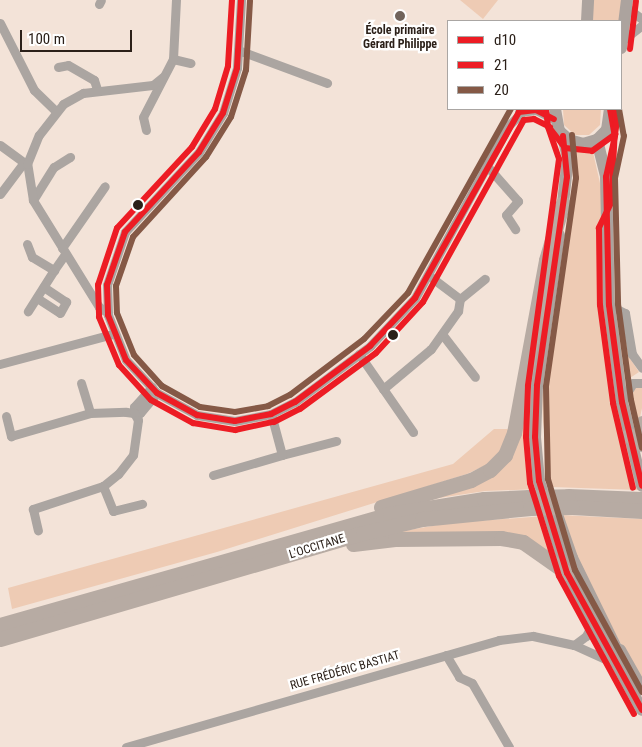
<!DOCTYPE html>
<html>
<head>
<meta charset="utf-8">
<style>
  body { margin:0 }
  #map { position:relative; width:642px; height:747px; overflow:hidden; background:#f3e3d8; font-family:"Roboto Condensed",sans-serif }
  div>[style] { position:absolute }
  .green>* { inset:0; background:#eecbb4 }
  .minor>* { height:9px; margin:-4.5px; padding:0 4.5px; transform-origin:4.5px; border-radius:4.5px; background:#aba5a1 }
  .secondary>* { height:12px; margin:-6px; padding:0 6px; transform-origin:6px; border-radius:6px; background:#aca39e }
  .motorway>* { height:15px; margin:-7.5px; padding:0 7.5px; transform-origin:7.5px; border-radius:7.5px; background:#b7aba3 }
  .motorway-bridge>* { height:15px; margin:-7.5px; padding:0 7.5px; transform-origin:7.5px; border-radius:7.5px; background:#b7aba3 }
  .bus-1>* { height:6px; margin:-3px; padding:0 3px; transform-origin:3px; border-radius:3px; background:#ed1c24 }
  .bus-2>* { height:6px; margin:-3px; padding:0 3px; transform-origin:3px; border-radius:3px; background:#ed1c24 }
  .bus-3>* { height:6px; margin:-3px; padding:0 3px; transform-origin:3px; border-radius:3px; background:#855946 }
  .dots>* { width:14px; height:14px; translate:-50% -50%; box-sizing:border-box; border:2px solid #fff; border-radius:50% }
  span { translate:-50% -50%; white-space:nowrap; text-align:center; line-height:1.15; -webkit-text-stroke:4.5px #fff; paint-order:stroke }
  .poi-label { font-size:12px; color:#2b2019; font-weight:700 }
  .street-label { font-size:12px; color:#2b2019 }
  .legend { position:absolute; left:447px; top:20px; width:175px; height:90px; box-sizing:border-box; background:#fff; border:1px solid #aaa6a3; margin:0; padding:6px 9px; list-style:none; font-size:15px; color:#2b2019 }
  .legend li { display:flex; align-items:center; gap:10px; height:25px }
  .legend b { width:25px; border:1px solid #aaa6a3 }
  .scale { position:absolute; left:20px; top:30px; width:112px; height:22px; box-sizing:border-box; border:2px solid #2b2019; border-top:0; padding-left:6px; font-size:15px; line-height:18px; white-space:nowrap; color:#2b2019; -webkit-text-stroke:4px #fff; paint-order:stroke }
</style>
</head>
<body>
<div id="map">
  <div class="green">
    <i style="clip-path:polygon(460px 0,498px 0,483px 19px)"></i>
    <i style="clip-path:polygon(593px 0,622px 0,621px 21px,591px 21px)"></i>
    <i style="clip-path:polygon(563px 109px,601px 109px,600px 125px,589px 135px,575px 135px,564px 125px)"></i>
    <i style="clip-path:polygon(592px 148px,602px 192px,638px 490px,552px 487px,543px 422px,542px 395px,573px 179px,574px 152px)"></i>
    <i style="clip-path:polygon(624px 322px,629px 357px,639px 372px,627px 380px,620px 324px)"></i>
    <i style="clip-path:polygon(530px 369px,530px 419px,538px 489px,485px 491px,413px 502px,491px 474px)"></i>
    <i style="clip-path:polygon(642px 386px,642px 408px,636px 436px,628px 398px,632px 389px)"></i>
    <i style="clip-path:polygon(494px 429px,508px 429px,502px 449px,486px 465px,467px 474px,217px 552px,12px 609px,8px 588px,453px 464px)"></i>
    <i style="clip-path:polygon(560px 515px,642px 519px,642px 682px,591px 590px)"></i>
    <i style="clip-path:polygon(545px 516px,561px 563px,535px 542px,386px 534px,449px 523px)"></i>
  </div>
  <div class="minor">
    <i style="left:241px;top:0;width:68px;rotate:93.4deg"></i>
    <i style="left:237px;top:68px;width:47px;rotate:107.3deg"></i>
    <i style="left:223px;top:113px;width:46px;rotate:121.6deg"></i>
    <i style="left:199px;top:152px;width:109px;rotate:132.8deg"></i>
    <i style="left:125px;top:232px;width:56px;rotate:108.8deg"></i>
    <i style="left:107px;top:285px;width:30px;rotate:88deg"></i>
    <i style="left:108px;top:315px;width:48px;rotate:68.2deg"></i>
    <i style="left:126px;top:360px;width:45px;rotate:46.8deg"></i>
    <i style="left:157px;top:393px;width:46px;rotate:28.8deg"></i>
    <i style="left:197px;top:415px;width:38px;rotate:9deg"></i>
    <i style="left:235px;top:421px;width:37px;rotate:-11deg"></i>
    <i style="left:271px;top:414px;width:27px;rotate:-27deg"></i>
    <i style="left:295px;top:402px;width:94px;rotate:-36.7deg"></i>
    <i style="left:370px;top:346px;width:66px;rotate:-46.8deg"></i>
    <i style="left:415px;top:298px;width:197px;rotate:-61.5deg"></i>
    <i style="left:509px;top:125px;width:23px;rotate:-45deg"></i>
    <i style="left:99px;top:4px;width:4px;rotate:-63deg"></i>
    <i style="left:626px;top:7px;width:20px;rotate:37deg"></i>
    <i style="left:0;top:23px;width:75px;rotate:63.1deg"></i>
    <i style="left:34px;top:90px;width:29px;rotate:44deg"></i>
    <i style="left:623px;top:40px;width:24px;rotate:-38deg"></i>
    <i style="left:238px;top:50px;width:95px;rotate:20.3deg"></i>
    <i style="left:173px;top:59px;width:18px;rotate:13deg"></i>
    <i style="left:58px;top:67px;width:10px;rotate:-11deg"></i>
    <i style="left:68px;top:65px;width:30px;rotate:30deg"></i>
    <i style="left:94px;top:80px;width:9px;rotate:72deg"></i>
    <i style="left:519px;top:112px;width:17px;rotate:-7deg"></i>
    <i style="left:536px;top:110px;width:20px;rotate:27deg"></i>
    <i style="left:146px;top:130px;width:13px;rotate:-103deg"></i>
    <i style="left:143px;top:117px;width:65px;rotate:-62.7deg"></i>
    <i style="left:173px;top:59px;width:59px;rotate:-87.1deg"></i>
    <i style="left:0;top:145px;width:32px;rotate:36deg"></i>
    <i style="left:487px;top:166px;width:47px;rotate:48.5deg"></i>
    <i style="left:518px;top:201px;width:18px;rotate:131deg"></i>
    <i style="left:506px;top:215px;width:17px;rotate:57deg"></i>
    <i style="left:0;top:194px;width:39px;rotate:-53deg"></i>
    <i style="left:33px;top:200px;width:39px;rotate:-58deg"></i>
    <i style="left:54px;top:167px;width:19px;rotate:-32deg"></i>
    <i style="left:27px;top:244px;width:14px;rotate:69deg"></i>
    <i style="left:32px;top:257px;width:26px;rotate:31deg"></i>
    <i style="left:54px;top:270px;width:49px;rotate:122.4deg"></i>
    <i style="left:62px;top:248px;width:75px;rotate:-55.3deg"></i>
    <i style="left:54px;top:270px;width:19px;rotate:-55deg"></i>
    <i style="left:37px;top:298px;width:27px;rotate:33deg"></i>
    <i style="left:60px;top:313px;width:13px;rotate:-61deg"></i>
    <i style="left:66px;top:302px;width:27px;rotate:-146deg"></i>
    <i style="left:460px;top:299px;width:32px;rotate:-39deg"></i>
    <i style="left:609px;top:305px;width:18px;rotate:27deg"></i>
    <i style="left:625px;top:313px;width:42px;rotate:80.3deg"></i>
    <i style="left:632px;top:354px;width:17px;rotate:54deg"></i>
    <i style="left:108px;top:313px;width:11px;rotate:-146deg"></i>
    <i style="left:99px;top:307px;width:126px;rotate:-121.7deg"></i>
    <i style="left:33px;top:200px;width:36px;rotate:-99deg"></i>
    <i style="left:27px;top:164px;width:31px;rotate:-68deg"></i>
    <i style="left:39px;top:135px;width:39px;rotate:-52deg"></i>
    <i style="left:63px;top:104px;width:23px;rotate:-29deg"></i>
    <i style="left:83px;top:93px;width:70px;rotate:-6.5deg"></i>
    <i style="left:153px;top:85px;width:13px;rotate:-39deg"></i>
    <i style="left:442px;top:334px;width:54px;rotate:52.5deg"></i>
    <i style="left:359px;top:354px;width:95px;rotate:55.3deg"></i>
    <i style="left:0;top:364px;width:117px;rotate:-14.9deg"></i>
    <i style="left:81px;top:383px;width:31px;rotate:73deg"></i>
    <i style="left:152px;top:387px;width:27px;rotate:132deg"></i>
    <i style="left:134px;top:407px;width:6px;rotate:90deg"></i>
    <i style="left:134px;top:413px;width:6px"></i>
    <i style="left:140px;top:413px;width:26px;rotate:-50deg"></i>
    <i style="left:383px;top:389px;width:62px;rotate:-39.8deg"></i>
    <i style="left:431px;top:349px;width:47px;rotate:-54.6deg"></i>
    <i style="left:458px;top:311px;width:12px;rotate:-81deg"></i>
    <i style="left:460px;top:299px;width:38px;rotate:-143deg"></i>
    <i style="left:623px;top:399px;width:19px;rotate:-58deg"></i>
    <i style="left:633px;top:383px;width:9px"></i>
    <i style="left:6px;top:416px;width:21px;rotate:76deg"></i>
    <i style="left:11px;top:436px;width:82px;rotate:-16.2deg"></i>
    <i style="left:90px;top:413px;width:36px;rotate:-2deg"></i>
    <i style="left:126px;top:412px;width:8px;rotate:7deg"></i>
    <i style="left:134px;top:413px;width:8px;rotate:60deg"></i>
    <i style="left:138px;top:420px;width:35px;rotate:98deg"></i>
    <i style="left:133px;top:455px;width:24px;rotate:128deg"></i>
    <i style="left:118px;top:474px;width:19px;rotate:141deg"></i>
    <i style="left:103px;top:486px;width:74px;rotate:161.8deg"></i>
    <i style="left:33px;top:509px;width:22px;rotate:77deg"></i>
    <i style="left:282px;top:455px;width:56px;rotate:-14.5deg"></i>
    <i style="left:213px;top:475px;width:72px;rotate:-16.2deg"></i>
    <i style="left:282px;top:455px;width:42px;rotate:-105deg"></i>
    <i style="left:103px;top:486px;width:27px;rotate:68deg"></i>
    <i style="left:113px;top:511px;width:30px;rotate:-14deg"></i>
    <i style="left:574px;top:645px;width:15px;rotate:-37deg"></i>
    <i style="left:586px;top:636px;width:16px;rotate:-63deg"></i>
    <i style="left:446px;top:655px;width:26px;rotate:59deg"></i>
    <i style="left:459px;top:677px;width:14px;rotate:25deg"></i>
    <i style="left:472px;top:683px;width:74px;rotate:60deg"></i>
    <i style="left:126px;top:747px;width:388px;rotate:-16deg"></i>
    <i style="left:499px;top:640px;width:34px;rotate:-7deg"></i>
    <i style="left:533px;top:636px;width:42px;rotate:12.4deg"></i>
    <i style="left:574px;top:645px;width:46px;rotate:24.3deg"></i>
  </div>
  <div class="secondary">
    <i style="left:587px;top:21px;width:21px;rotate:-87deg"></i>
    <i style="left:621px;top:48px;width:48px;rotate:-82.9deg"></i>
    <i style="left:555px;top:109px;width:22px;rotate:80deg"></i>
    <i style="left:559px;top:131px;width:13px;rotate:42deg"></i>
    <i style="left:569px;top:140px;width:15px;rotate:16deg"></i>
    <i style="left:583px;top:144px;width:15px;rotate:-16deg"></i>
    <i style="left:597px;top:140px;width:14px;rotate:-45deg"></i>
    <i style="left:607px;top:130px;width:21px;rotate:-82deg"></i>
    <i style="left:597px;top:140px;width:38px;rotate:76deg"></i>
    <i style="left:606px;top:177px;width:128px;rotate:88.7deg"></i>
    <i style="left:609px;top:305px;width:98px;rotate:82.4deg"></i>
    <i style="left:622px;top:402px;width:86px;rotate:76.6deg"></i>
    <i style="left:562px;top:212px;width:54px;rotate:-83.7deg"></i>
    <i style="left:568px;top:158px;width:23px;rotate:-103deg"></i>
    <i style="left:559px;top:235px;width:153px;rotate:98.3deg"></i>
    <i style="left:537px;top:386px;width:51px;rotate:92.2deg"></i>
    <i style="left:535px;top:437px;width:44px;rotate:84.8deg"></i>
    <i style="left:539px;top:481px;width:96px;rotate:73.1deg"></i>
    <i style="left:567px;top:573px;width:156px;rotate:61.3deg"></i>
    <i style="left:553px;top:503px;width:58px;rotate:70.9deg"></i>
    <i style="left:572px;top:558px;width:111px;rotate:63.9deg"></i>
    <i style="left:620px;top:650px;width:45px;rotate:60.6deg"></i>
  </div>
  <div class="motorway">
    <i style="left:642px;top:423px;width:15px;rotate:90deg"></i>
    <i style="left:629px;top:435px;width:16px;rotate:35deg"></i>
    <i style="left:568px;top:496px;width:74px;rotate:2.3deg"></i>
    <i style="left:381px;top:507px;width:94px;rotate:-16.7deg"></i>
    <i style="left:471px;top:480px;width:21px;rotate:-28deg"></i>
    <i style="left:490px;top:470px;width:21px;rotate:-45deg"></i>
    <i style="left:505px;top:455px;width:24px;rotate:-68deg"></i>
    <i style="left:514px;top:433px;width:176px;rotate:-79.5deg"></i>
    <i style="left:546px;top:260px;width:59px;rotate:-73.4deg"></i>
    <i style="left:572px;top:507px;width:70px;rotate:3.3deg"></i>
    <i style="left:353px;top:544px;width:42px;rotate:-6.8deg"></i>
    <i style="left:395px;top:539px;width:106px;rotate:-0.5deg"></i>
    <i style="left:501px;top:538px;width:22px;rotate:10deg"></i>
    <i style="left:523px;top:542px;width:54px;rotate:35.2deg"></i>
    <i style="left:0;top:625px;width:405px;rotate:-15.9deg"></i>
    <i style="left:390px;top:514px;width:95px;rotate:-9.1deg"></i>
    <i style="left:484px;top:499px;width:45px;rotate:-2.5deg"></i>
    <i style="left:0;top:639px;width:378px;rotate:-16.3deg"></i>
    <i style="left:363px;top:533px;width:61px;rotate:-13.3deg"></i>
    <i style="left:422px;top:519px;width:109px;rotate:-5.8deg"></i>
  </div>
  <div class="motorway-bridge">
    <i style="left:529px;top:497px;width:39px;rotate:-1deg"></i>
    <i style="left:530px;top:508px;width:42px;rotate:-1.4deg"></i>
  </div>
  <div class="bus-1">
    <i style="left:241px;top:0;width:68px;rotate:93.4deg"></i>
    <i style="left:237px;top:68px;width:47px;rotate:107.3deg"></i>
    <i style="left:223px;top:113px;width:46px;rotate:121.6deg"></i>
    <i style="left:199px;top:152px;width:109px;rotate:132.8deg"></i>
    <i style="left:125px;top:232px;width:56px;rotate:108.8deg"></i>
    <i style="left:107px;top:285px;width:30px;rotate:88deg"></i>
    <i style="left:108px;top:315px;width:48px;rotate:68.2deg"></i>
    <i style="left:126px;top:360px;width:45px;rotate:46.8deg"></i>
    <i style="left:157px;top:393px;width:46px;rotate:28.8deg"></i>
    <i style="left:197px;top:415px;width:38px;rotate:9deg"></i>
    <i style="left:235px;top:421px;width:37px;rotate:-11deg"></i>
    <i style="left:271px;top:414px;width:27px;rotate:-27deg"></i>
    <i style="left:295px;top:402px;width:94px;rotate:-36.7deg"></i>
    <i style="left:370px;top:346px;width:66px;rotate:-46.8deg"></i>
    <i style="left:415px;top:298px;width:213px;rotate:-60.8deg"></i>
    <i style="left:519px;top:112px;width:17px;rotate:-7deg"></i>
    <i style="left:536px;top:110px;width:20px;rotate:27deg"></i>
    <i style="left:610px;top:109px;width:27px;rotate:80deg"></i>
    <i style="left:615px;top:136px;width:42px;rotate:102.4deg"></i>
    <i style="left:606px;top:177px;width:128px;rotate:88.7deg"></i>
    <i style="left:609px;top:305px;width:98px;rotate:82.4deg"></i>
    <i style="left:622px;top:402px;width:86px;rotate:76.6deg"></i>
    <i style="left:563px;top:136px;width:41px;rotate:84.4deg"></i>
    <i style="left:567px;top:177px;width:211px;rotate:98.2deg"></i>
    <i style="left:537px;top:386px;width:51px;rotate:92.2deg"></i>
    <i style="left:535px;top:437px;width:44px;rotate:84.8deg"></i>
    <i style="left:539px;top:481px;width:96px;rotate:73.1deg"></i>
    <i style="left:567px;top:573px;width:156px;rotate:61.3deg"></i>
  </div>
  <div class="bus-2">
    <i style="left:232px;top:0;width:66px;rotate:93.5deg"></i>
    <i style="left:228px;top:66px;width:45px;rotate:106.8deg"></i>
    <i style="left:215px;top:109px;width:44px;rotate:121.2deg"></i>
    <i style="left:192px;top:147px;width:110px;rotate:132.8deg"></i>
    <i style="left:117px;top:228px;width:60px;rotate:108.4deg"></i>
    <i style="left:98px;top:285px;width:32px;rotate:88deg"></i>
    <i style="left:99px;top:317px;width:52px;rotate:67.4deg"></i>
    <i style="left:119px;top:365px;width:47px;rotate:47.6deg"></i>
    <i style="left:151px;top:400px;width:48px;rotate:28.7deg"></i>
    <i style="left:193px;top:423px;width:43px;rotate:9.5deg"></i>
    <i style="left:235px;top:430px;width:40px;rotate:-12deg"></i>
    <i style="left:274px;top:422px;width:29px;rotate:-27deg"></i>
    <i style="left:300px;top:409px;width:94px;rotate:-36.4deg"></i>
    <i style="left:376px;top:353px;width:69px;rotate:-47.3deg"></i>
    <i style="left:423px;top:302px;width:208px;rotate:-61deg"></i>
    <i style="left:524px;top:120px;width:10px;rotate:-6deg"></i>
    <i style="left:534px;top:119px;width:18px;rotate:27deg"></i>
    <i style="left:630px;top:49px;width:48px;rotate:-82.9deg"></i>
    <i style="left:616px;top:109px;width:94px;rotate:93deg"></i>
    <i style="left:611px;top:203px;width:28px;rotate:116deg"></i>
    <i style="left:599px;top:228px;width:77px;rotate:89.3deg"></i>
    <i style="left:600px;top:305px;width:99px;rotate:82.4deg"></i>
    <i style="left:613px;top:403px;width:87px;rotate:76.8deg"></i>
    <i style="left:546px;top:110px;width:17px;rotate:83deg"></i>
    <i style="left:548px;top:127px;width:34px;rotate:71deg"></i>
    <i style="left:559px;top:159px;width:229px;rotate:97.8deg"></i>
    <i style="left:528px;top:386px;width:51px;rotate:92.2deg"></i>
    <i style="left:526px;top:437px;width:46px;rotate:85deg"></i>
    <i style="left:530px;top:483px;width:97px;rotate:72.7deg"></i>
    <i style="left:559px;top:576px;width:157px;rotate:61.5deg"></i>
    <i style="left:548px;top:126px;width:28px;rotate:52deg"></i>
    <i style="left:565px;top:148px;width:27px;rotate:6deg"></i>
    <i style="left:592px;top:151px;width:29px;rotate:-36deg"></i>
    <i style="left:615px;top:134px;width:24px;rotate:-81deg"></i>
  </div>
  <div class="bus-3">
    <i style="left:250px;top:1px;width:69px;rotate:93.3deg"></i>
    <i style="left:246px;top:70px;width:49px;rotate:107.7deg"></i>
    <i style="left:231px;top:117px;width:47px;rotate:122deg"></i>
    <i style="left:206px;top:157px;width:108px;rotate:132.4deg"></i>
    <i style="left:133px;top:237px;width:52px;rotate:109.1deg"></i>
    <i style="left:116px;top:286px;width:27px;rotate:88deg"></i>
    <i style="left:117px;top:313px;width:45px;rotate:68deg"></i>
    <i style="left:134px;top:355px;width:42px;rotate:47.9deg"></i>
    <i style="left:162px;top:386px;width:43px;rotate:28.9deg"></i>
    <i style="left:200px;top:407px;width:35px;rotate:8deg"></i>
    <i style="left:235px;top:412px;width:34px;rotate:-10deg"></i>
    <i style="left:268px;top:406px;width:25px;rotate:-27deg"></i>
    <i style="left:290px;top:395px;width:93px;rotate:-37.1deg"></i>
    <i style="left:364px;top:339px;width:64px;rotate:-46.3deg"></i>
    <i style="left:408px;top:293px;width:211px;rotate:-60.8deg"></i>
    <i style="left:619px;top:109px;width:27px;rotate:80deg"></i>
    <i style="left:624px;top:136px;width:43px;rotate:102.1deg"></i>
    <i style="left:615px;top:178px;width:126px;rotate:88.6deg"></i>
    <i style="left:618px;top:304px;width:97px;rotate:82.3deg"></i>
    <i style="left:631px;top:400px;width:49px;rotate:77.1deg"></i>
    <i style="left:572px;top:135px;width:43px;rotate:84.7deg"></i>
    <i style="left:576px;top:178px;width:211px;rotate:98.2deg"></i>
    <i style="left:546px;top:387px;width:92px;rotate:88.8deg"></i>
    <i style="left:548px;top:479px;width:95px;rotate:73.5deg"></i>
    <i style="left:575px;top:570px;width:139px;rotate:61.2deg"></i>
  </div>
  <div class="dots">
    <i style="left:400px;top:16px;background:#71645c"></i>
    <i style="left:138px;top:205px;background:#2b2019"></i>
    <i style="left:393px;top:335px;background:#2b2019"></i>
  </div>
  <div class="poi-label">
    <span style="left:400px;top:38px">École primaire<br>Gérard Philippe</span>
  </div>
  <div class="street-label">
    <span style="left:317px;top:547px;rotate:-17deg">L'OCCITANE</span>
    <span style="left:345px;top:671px;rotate:-16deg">RUE FRÉDÉRIC BASTIAT</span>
  </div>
  <ul class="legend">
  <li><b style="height:6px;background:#ed1c24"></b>d10</li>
  <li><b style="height:6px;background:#ed1c24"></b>21</li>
  <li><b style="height:6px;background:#855946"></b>20</li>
  </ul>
  <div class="scale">100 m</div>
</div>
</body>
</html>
